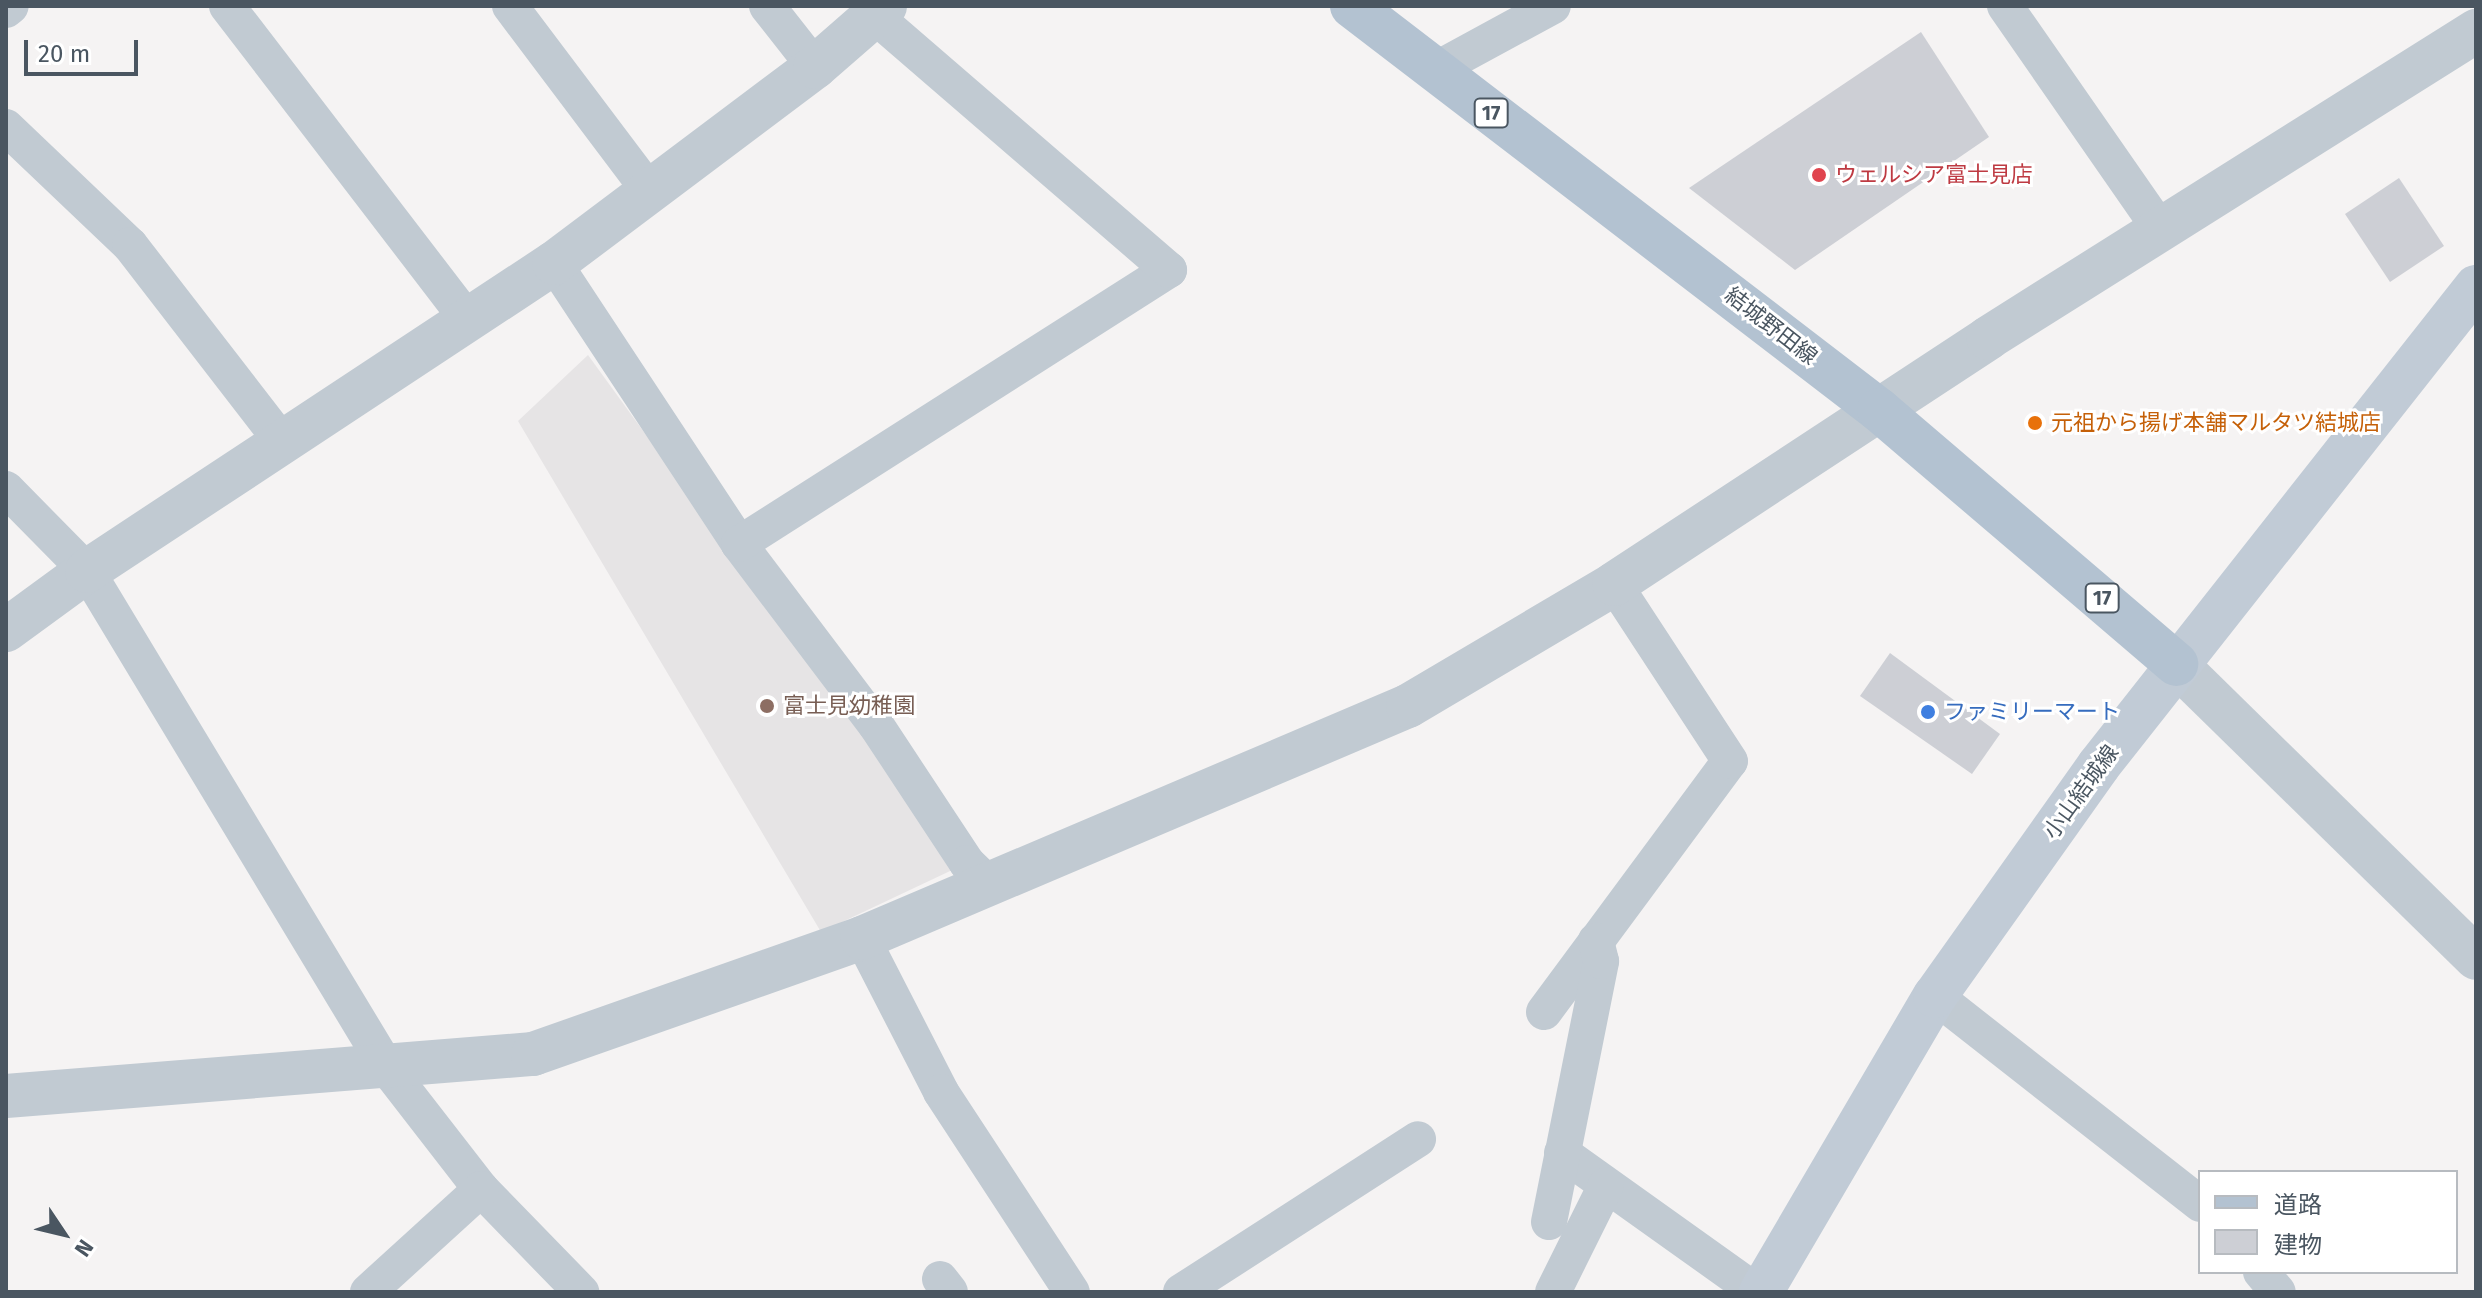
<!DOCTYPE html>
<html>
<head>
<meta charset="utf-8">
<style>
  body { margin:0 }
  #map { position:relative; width:2482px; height:1298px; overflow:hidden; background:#f5f3f3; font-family:"Fira Sans","Noto Sans JP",sans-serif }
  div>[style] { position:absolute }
  .education>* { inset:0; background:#e6e4e5 }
  .building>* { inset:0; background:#cdcfd5 }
  .minor>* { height:36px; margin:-18px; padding:0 18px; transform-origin:18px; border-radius:18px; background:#c1cad2 }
  .tertiary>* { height:44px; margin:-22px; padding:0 22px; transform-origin:22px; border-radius:22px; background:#c1cad2 }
  .secondary>* { height:44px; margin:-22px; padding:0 22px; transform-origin:22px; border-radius:22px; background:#c1cbd6 }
  .primary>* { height:44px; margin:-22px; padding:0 22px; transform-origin:22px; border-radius:22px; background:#b3c2d1 }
  .dots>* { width:22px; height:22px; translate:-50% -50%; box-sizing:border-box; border:4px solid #fff; border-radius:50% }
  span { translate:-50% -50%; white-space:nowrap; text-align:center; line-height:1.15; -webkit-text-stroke:6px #fff; paint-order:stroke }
  .shield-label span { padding:2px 6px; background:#fff; border:2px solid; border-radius:6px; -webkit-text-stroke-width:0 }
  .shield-label { font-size:20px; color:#4a5661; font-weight:700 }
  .health-label { font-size:22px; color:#be3a42 }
  .left { translate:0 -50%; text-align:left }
  .street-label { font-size:22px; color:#4a5661 }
  .food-label { font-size:22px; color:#c56008 }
  .education-label { font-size:22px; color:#785e54 }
  .shop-label { font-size:22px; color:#366cbe }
  .frame { position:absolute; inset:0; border:8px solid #4a5661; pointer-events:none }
  .legend { position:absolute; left:2198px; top:1170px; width:260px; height:104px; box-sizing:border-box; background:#fff; border:2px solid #b7bbc0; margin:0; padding:10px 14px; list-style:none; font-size:24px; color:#4a5661 }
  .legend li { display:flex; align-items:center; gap:16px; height:40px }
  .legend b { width:40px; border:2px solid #b7bbc0 }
  .north { position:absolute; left:24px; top:1194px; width:80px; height:80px; -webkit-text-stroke:6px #fff; paint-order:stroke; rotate:125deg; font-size:22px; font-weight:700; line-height:32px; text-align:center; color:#4a5661 }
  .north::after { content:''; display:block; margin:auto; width:28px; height:36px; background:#4a5661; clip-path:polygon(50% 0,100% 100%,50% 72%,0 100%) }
  .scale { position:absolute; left:24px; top:40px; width:114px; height:36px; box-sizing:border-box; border:4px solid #4a5661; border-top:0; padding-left:10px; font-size:24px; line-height:28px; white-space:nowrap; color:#4a5661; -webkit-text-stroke:6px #fff; paint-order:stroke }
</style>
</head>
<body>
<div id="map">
  <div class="education">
    <i style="clip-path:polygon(588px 355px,728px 548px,967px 863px,821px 932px,518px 421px)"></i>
  </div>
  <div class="building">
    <i style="clip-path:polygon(1921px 32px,1989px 137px,1795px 270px,1689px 188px)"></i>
    <i style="clip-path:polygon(2399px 178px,2444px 246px,2390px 282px,2345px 214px)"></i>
    <i style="clip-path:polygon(1890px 653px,2000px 734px,1972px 774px,1860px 696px)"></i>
  </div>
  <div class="minor">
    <i style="left:227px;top:6px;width:396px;rotate:52.5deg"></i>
    <i style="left:510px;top:6px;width:233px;rotate:53deg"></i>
    <i style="left:767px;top:6px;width:78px;rotate:51.8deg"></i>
    <i style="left:2005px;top:6px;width:272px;rotate:55.2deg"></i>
    <i style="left:6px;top:10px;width:6px;rotate:-39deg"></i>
    <i style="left:1435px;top:70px;width:134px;rotate:-28.5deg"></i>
    <i style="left:6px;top:127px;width:171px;rotate:43.6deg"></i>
    <i style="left:130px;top:245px;width:249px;rotate:52.3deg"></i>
    <i style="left:554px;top:263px;width:336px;rotate:56.6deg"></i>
    <i style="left:739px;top:544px;width:227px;rotate:52.9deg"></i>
    <i style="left:876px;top:725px;width:165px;rotate:56.6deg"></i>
    <i style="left:967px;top:863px;width:32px;rotate:44deg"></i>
    <i style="left:6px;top:489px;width:115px;rotate:45.4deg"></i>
    <i style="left:87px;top:571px;width:581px;rotate:58.88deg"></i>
    <i style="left:387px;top:1068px;width:153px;rotate:52.2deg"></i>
    <i style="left:481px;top:1189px;width:144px;rotate:45.8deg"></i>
    <i style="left:739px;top:544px;width:510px;rotate:-32.51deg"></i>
    <i style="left:1169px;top:270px;width:389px;rotate:-139.2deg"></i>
    <i style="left:862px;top:938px;width:173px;rotate:62.8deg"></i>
    <i style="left:941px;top:1092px;width:239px;rotate:56.8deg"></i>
    <i style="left:1935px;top:996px;width:337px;rotate:38.1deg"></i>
    <i style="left:1544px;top:1012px;width:312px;rotate:-53.5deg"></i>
    <i style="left:1730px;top:761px;width:212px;rotate:-123.2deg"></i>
    <i style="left:1562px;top:1153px;width:239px;rotate:35.5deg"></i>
    <i style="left:1549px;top:1222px;width:266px;rotate:-78.7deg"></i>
    <i style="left:1601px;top:961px;width:21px;rotate:-104deg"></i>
    <i style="left:2261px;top:1272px;width:26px;rotate:50deg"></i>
    <i style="left:940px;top:1279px;width:16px;rotate:52deg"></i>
    <i style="left:368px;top:1292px;width:153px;rotate:-42.3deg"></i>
    <i style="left:1181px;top:1292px;width:282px;rotate:-32.8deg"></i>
    <i style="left:1553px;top:1292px;width:119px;rotate:-63.6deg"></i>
  </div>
  <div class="tertiary">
    <i style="left:6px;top:630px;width:100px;rotate:-36.1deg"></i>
    <i style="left:87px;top:571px;width:559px;rotate:-33.41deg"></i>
    <i style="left:554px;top:263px;width:326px;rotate:-36.9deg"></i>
    <i style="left:815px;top:67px;width:93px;rotate:-41.1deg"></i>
    <i style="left:2176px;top:664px;width:420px;rotate:44.4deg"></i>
    <i style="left:6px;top:1096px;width:529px;rotate:-4.56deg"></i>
    <i style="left:533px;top:1054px;width:349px;rotate:-19.4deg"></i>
    <i style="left:862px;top:938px;width:593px;rotate:-23.02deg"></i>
    <i style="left:1408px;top:706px;width:239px;rotate:-30.6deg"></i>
    <i style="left:1614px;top:584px;width:448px;rotate:-33.3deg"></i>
    <i style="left:1988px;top:338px;width:577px;rotate:-32.17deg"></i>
  </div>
  <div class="secondary">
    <i style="left:1761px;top:1292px;width:343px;rotate:-59.6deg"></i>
    <i style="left:1935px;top:996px;width:283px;rotate:-54.6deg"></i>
    <i style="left:2099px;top:765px;width:609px;rotate:-51.74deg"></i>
  </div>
  <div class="primary">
    <i style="left:1352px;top:6px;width:664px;rotate:37.47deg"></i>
    <i style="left:1879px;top:410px;width:391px;rotate:40.5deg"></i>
  </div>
  <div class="dots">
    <i style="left:1819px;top:175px;background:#e0444e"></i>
    <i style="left:2035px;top:423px;background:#e8710a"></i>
    <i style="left:767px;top:706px;background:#8d6e63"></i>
    <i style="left:1928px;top:712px;background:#3f7fe0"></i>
  </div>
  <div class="shield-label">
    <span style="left:1491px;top:113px">17</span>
    <span style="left:2102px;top:598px">17</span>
  </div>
  <div class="health-label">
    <span class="left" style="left:1835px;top:175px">ウェルシア富士見店</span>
  </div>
  <div class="street-label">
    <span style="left:1771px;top:326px;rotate:38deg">結城野田線</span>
    <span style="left:2081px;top:792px;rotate:-54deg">小山結城線</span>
  </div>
  <div class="food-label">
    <span class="left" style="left:2051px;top:423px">元祖から揚げ本舗マルタツ結城店</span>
  </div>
  <div class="education-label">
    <span class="left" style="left:783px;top:706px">富士見幼稚園</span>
  </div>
  <div class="shop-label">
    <span class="left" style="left:1944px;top:712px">ファミリーマート</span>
  </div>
  <div class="frame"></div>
  <ul class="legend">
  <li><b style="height:10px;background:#b3c2d1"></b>道路</li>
  <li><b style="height:22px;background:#cdcfd5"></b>建物</li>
  </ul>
  <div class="north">N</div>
  <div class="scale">20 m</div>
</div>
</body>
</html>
